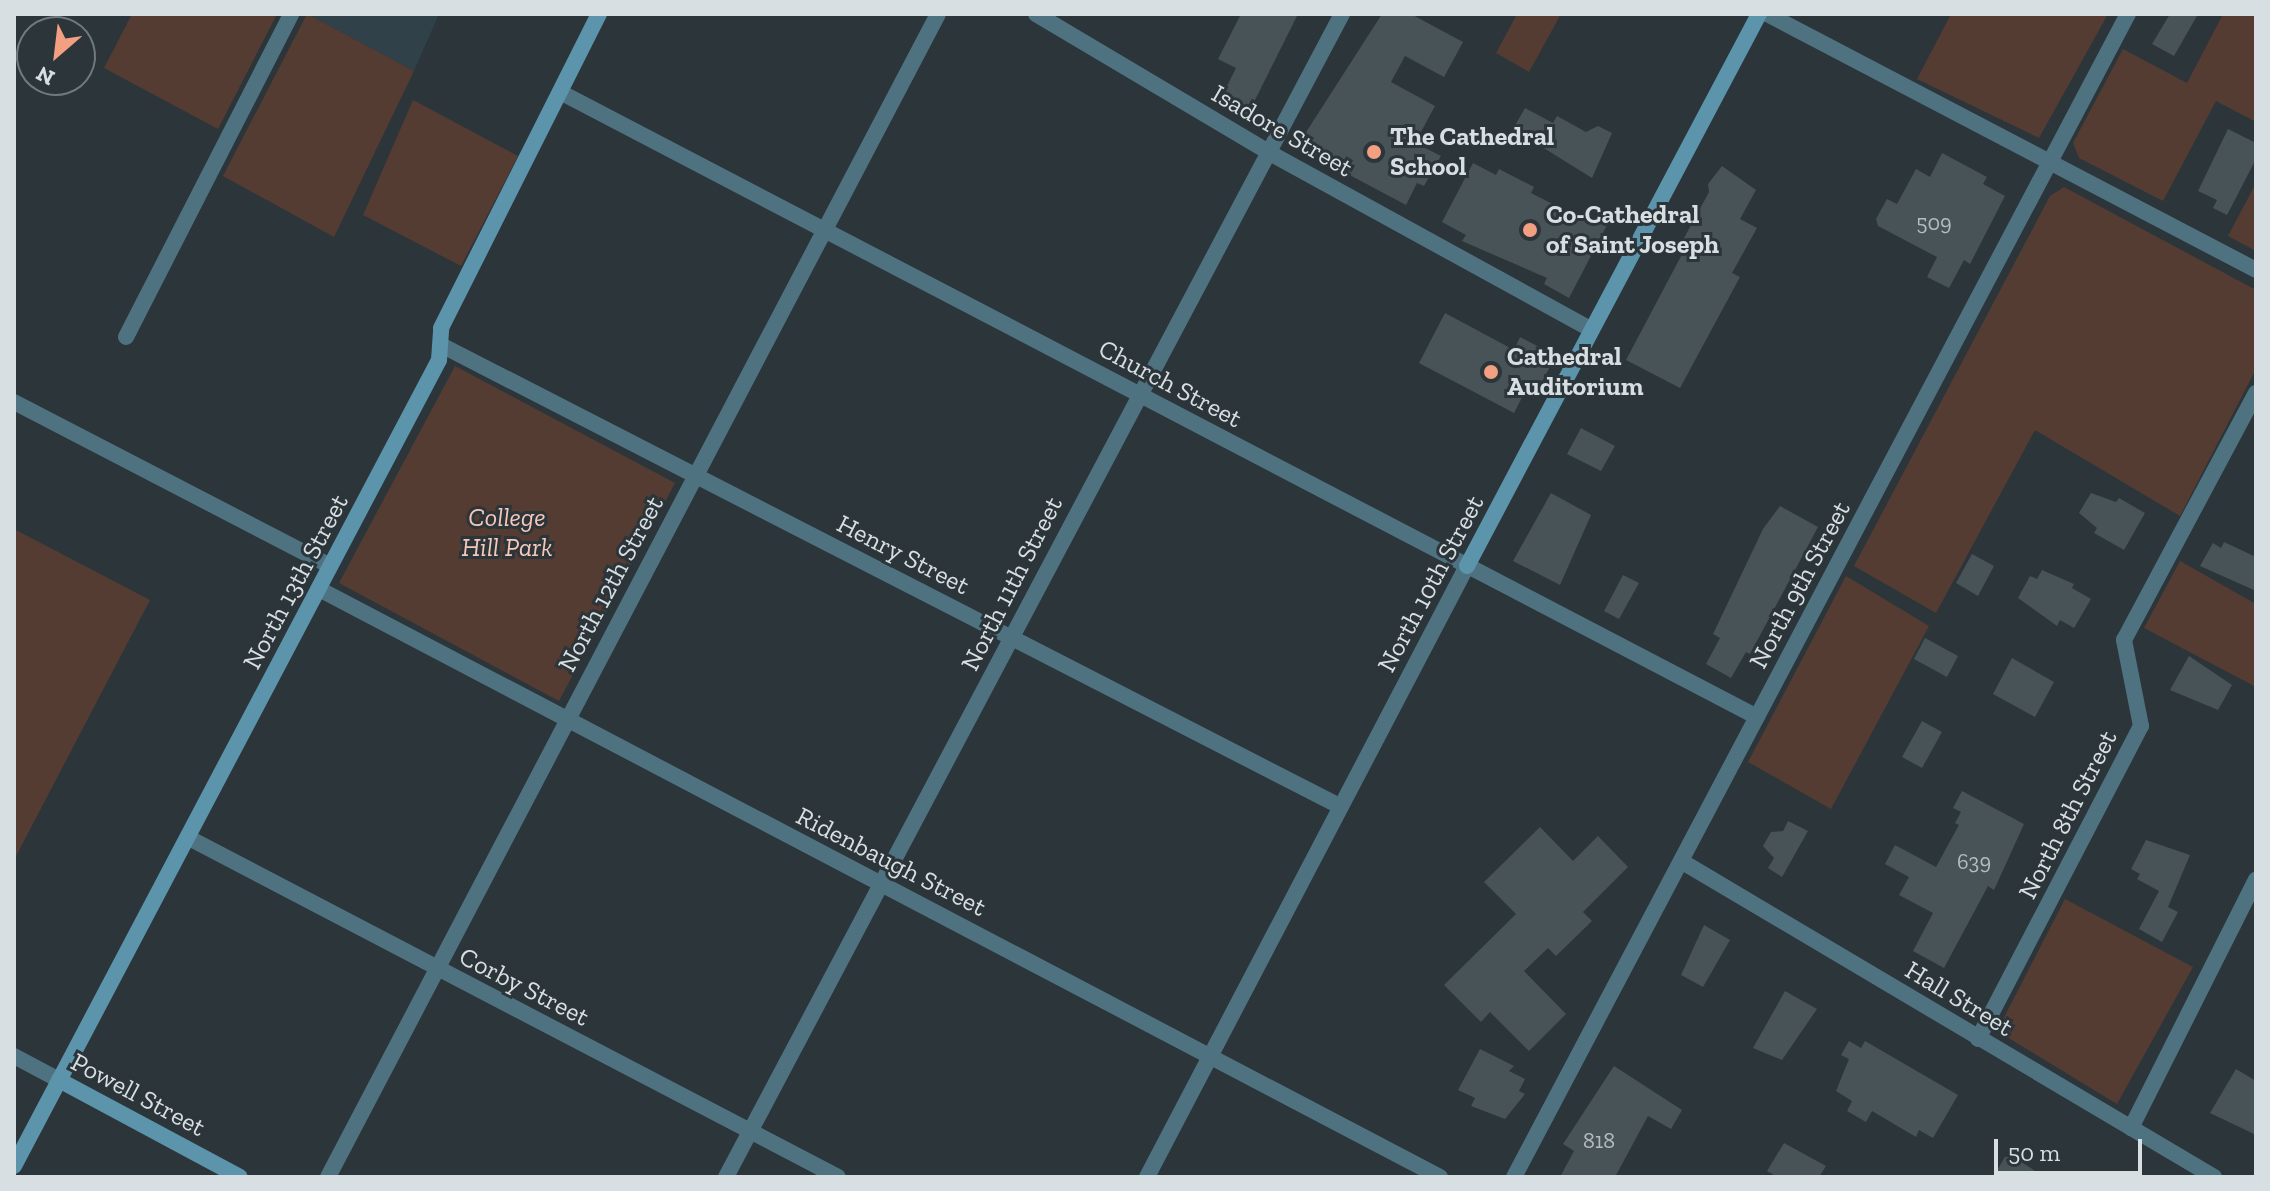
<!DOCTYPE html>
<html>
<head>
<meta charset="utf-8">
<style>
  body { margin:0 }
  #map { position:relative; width:2270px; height:1191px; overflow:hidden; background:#2b353a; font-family:"Zilla Slab",serif }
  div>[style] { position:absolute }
  .built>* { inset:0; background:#304149 }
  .green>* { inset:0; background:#553c33 }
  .building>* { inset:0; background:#485358 }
  .street>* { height:16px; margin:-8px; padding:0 8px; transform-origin:8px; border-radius:8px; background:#4f7281 }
  .secondary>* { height:16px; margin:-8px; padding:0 8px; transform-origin:8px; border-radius:8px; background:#5c94ac }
  .dots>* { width:22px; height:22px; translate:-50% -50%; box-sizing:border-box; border:4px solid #2b353a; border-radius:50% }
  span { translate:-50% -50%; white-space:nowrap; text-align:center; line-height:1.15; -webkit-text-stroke:6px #2b353a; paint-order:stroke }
  .number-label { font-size:22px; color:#b4bcc0 }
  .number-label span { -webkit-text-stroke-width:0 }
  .street-label { font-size:26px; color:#d8dfe2 }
  .poi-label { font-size:26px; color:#d8dfe2; font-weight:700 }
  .left { translate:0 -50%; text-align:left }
  .park-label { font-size:26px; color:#f7c8b8; font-style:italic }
  .frame { position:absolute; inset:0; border:16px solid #d8dfe2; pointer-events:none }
  .north { position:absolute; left:16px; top:16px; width:80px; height:80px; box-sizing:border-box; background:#2b353a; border:2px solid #70797d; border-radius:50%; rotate:208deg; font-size:22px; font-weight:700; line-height:32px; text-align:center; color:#d8dfe2 }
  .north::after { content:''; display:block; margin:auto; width:28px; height:36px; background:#f39f82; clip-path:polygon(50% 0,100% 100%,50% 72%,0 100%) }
  .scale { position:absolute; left:1994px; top:1139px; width:148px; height:36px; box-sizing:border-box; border:4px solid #d8dfe2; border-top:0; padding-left:10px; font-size:24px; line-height:28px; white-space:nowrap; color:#d8dfe2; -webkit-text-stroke:6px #2b353a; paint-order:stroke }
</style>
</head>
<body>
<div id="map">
  <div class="built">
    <i style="clip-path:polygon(307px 14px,439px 14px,414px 71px)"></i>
  </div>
  <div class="green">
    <i style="clip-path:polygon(132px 14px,277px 14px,218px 129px,104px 68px)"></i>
    <i style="clip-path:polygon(307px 14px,414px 71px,334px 237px,223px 176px)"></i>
    <i style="clip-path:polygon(1517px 14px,1561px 14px,1529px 72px,1496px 53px)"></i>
    <i style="clip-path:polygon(1951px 14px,2108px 14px,2039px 138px,1917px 79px)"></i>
    <i style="clip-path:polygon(2223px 14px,2256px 14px,2256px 122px,2216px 101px,2163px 201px,2079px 158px,2073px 143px,2123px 49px,2187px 83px)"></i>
    <i style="clip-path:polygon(413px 100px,518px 156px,461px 266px,363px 215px)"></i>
    <i style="clip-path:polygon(2256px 183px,2256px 251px,2228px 236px)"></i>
    <i style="clip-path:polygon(2064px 187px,2256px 290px,2256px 369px,2180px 516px,2035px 430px,1936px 613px,1854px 566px,2050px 196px)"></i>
    <i style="clip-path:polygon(455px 366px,675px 483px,559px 701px,339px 583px)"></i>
    <i style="clip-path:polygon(14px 529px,150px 600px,14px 860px)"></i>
    <i style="clip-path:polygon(2180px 561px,2256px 604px,2256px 687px,2144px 628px)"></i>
    <i style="clip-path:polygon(1846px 576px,1929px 626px,1831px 809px,1748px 762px)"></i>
    <i style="clip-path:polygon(2065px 899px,2193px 967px,2117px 1104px,1997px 1031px)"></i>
  </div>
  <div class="building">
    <i style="clip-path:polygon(1241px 14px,1298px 14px,1247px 116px,1219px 102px,1236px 68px,1218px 59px)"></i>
    <i style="clip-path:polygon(1382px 14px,1411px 14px,1463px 42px,1444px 77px,1405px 56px,1391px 82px,1435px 106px,1415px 143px,1441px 156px,1424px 186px,1417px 183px,1406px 205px,1314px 156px,1316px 148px,1301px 140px)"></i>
    <i style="clip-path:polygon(2170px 14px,2198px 14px,2174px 56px,2152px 44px)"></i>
    <i style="clip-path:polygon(1525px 108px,1553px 123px,1557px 116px,1586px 132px,1598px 126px,1612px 133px,1592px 178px,1513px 129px)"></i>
    <i style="clip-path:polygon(2228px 129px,2256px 143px,2256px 159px,2227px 215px,2213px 208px,2217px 200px,2198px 191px)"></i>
    <i style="clip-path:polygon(1942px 153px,1987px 177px,1983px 184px,2005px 196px,1970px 264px,1964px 260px,1949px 288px,1927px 277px,1937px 257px,1878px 226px,1876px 219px,1887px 199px,1897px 204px,1916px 169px,1930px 177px)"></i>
    <i style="clip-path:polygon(1473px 163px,1496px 175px,1499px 169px,1534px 187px,1531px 193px,1580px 218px,1583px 213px,1607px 225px,1569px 298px,1544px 284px,1547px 278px,1462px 241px,1466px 235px,1442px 222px)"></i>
    <i style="clip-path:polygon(1722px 166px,1756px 190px,1740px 219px,1757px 228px,1732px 273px,1740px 277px,1680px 388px,1626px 360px,1688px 243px,1683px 240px,1709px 192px,1708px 184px)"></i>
    <i style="clip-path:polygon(1445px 313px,1514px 350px,1520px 337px,1556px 356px,1540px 385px,1531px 380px,1514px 413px,1419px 363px)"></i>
    <i style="clip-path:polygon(1581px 428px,1615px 446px,1601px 471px,1567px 454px)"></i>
    <i style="clip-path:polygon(1551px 493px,1591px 515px,1560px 585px,1513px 561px)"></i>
    <i style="clip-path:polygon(2091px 493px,2116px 502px,2119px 498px,2145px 513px,2124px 550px,2094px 533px,2097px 528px,2079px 513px)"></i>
    <i style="clip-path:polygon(1780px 506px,1818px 527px,1750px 654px,1746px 652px,1731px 678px,1706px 664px,1720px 638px,1713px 634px,1763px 529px)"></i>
    <i style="clip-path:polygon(2224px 542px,2256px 557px,2256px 591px,2200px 566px,2213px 543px,2221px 548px)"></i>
    <i style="clip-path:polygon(1972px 554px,1994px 566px,1978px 596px,1956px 583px)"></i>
    <i style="clip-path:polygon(2042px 570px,2074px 584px,2072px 588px,2091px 599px,2074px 628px,2060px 620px,2057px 626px,2018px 598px,2030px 576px,2037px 579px)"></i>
    <i style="clip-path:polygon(1623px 575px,1639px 583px,1619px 619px,1604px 611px)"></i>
    <i style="clip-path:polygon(1925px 638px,1958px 656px,1947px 677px,1914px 659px)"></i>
    <i style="clip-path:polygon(2189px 656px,2232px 685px,2218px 710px,2170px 690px)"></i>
    <i style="clip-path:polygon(2012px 658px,2054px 682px,2035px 717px,1993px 694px)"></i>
    <i style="clip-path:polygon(1922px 721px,1942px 732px,1922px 768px,1902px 757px)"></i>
    <i style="clip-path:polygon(1962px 791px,2024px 824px,1994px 890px,1988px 886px,1944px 968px,1913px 951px,1933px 913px,1899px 895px,1909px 877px,1885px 864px,1895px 845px,1936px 867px,1959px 825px,1955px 823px,1961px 812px,1953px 808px)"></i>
    <i style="clip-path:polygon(1788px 821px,1808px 831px,1782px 877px,1768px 868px,1774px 858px,1763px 846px,1771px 832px,1783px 831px)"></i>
    <i style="clip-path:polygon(1540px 827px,1573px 861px,1598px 836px,1628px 867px,1583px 912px,1592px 921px,1556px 956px,1548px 948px,1524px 971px,1566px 1014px,1529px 1051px,1490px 1012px,1481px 1022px,1444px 985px,1516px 914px,1484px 882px)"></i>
    <i style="clip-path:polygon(2146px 840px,2190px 855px,2168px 907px,2178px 912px,2162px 942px,2139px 929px,2159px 891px,2137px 879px,2140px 874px,2131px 869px)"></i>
    <i style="clip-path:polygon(1704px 925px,1730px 940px,1703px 987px,1681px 975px)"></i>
    <i style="clip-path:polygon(1785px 991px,1817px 1009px,1782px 1060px,1753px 1048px)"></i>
    <i style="clip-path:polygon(1849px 1041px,1861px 1048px,1865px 1041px,1958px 1095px,1933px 1138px,1919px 1130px,1916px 1137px,1872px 1111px,1866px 1122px,1847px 1111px,1852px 1101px,1836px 1091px,1849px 1059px,1841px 1055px)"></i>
    <i style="clip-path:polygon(1480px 1049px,1514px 1066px,1509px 1071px,1525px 1079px,1519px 1091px,1525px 1094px,1505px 1119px,1471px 1106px,1475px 1098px,1458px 1090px)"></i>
    <i style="clip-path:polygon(1614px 1066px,1682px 1110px,1671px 1129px,1648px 1116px,1615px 1177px,1560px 1177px,1574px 1151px,1563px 1144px)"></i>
    <i style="clip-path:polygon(2236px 1069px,2256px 1081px,2256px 1135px,2210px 1113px)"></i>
    <i style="clip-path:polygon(1784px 1143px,1826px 1166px,1819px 1177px,1777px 1177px,1767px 1171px)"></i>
    <i style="clip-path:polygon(2005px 1157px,2014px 1157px,2044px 1177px,1993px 1177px)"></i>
  </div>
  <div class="street">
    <i style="left:1036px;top:14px;width:272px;rotate:30.7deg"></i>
    <i style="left:1270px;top:153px;width:367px;rotate:28.8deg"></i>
    <i style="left:1767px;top:14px;width:552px;rotate:27.63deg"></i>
    <i style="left:562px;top:93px;width:1348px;rotate:27.57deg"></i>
    <i style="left:126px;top:337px;width:363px;rotate:-62.9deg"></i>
    <i style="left:443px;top:346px;width:1009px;rotate:27.17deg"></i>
    <i style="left:14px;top:402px;width:356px;rotate:27.4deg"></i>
    <i style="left:319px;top:589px;width:1266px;rotate:27.68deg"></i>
    <i style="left:189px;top:838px;width:732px;rotate:27.58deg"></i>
    <i style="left:1681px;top:861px;width:620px;rotate:30.66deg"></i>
    <i style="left:1978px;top:1039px;width:353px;rotate:-62.5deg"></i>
    <i style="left:2141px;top:726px;width:88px;rotate:-101.2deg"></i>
    <i style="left:2124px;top:640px;width:280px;rotate:-61.9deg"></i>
    <i style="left:14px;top:1056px;width:51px;rotate:28.1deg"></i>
    <i style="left:2131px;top:1128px;width:278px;rotate:-63.3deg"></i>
    <i style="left:328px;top:1177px;width:1313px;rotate:-62.32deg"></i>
    <i style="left:726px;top:1177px;width:1316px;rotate:-62.09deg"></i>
    <i style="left:1147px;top:1177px;width:690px;rotate:-62.36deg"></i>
    <i style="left:1514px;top:1177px;width:1315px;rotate:-62.17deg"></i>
  </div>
  <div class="secondary">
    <i style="left:1467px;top:566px;width:624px;rotate:-62.12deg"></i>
    <i style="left:59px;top:1080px;width:205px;rotate:28.2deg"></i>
    <i style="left:14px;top:1166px;width:911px;rotate:-62.2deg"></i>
    <i style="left:439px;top:360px;width:32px;rotate:-86deg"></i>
    <i style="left:441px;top:328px;width:352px;rotate:-63.3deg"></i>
  </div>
  <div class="dots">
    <i style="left:1374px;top:152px;background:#f39f82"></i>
    <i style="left:1530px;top:230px;background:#f39f82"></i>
    <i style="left:1491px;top:372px;background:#f39f82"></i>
  </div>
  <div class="number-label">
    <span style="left:1934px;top:223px">509</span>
    <span style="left:1974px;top:862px">639</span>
    <span style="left:1599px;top:1141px">818</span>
  </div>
  <div class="street-label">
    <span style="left:1282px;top:131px;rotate:30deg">Isadore Street</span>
    <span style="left:1170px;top:384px;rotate:28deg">Church Street</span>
    <span style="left:903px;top:555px;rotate:27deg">Henry Street</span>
    <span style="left:296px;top:582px;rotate:-62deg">North 13th Street</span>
    <span style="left:611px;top:584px;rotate:-62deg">North 12th Street</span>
    <span style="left:1012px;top:584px;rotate:-63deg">North 11th Street</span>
    <span style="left:1431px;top:584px;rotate:-62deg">North 10th Street</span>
    <span style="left:1800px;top:585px;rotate:-62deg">North 9th Street</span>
    <span style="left:2068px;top:815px;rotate:-63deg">North 8th Street</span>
    <span style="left:891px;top:862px;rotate:27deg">Ridenbaugh Street</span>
    <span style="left:524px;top:987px;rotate:27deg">Corby Street</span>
    <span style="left:1959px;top:999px;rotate:31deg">Hall Street</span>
    <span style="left:138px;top:1095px;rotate:28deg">Powell Street</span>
  </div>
  <div class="poi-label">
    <span class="left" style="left:1390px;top:152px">The Cathedral<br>School</span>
    <span class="left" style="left:1546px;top:230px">Co-Cathedral<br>of Saint Joseph</span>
    <span class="left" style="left:1507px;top:372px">Cathedral<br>Auditorium</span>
  </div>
  <div class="park-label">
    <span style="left:507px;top:533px">College<br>Hill Park</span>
  </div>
  <div class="frame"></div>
  <div class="north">N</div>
  <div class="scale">50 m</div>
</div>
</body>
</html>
